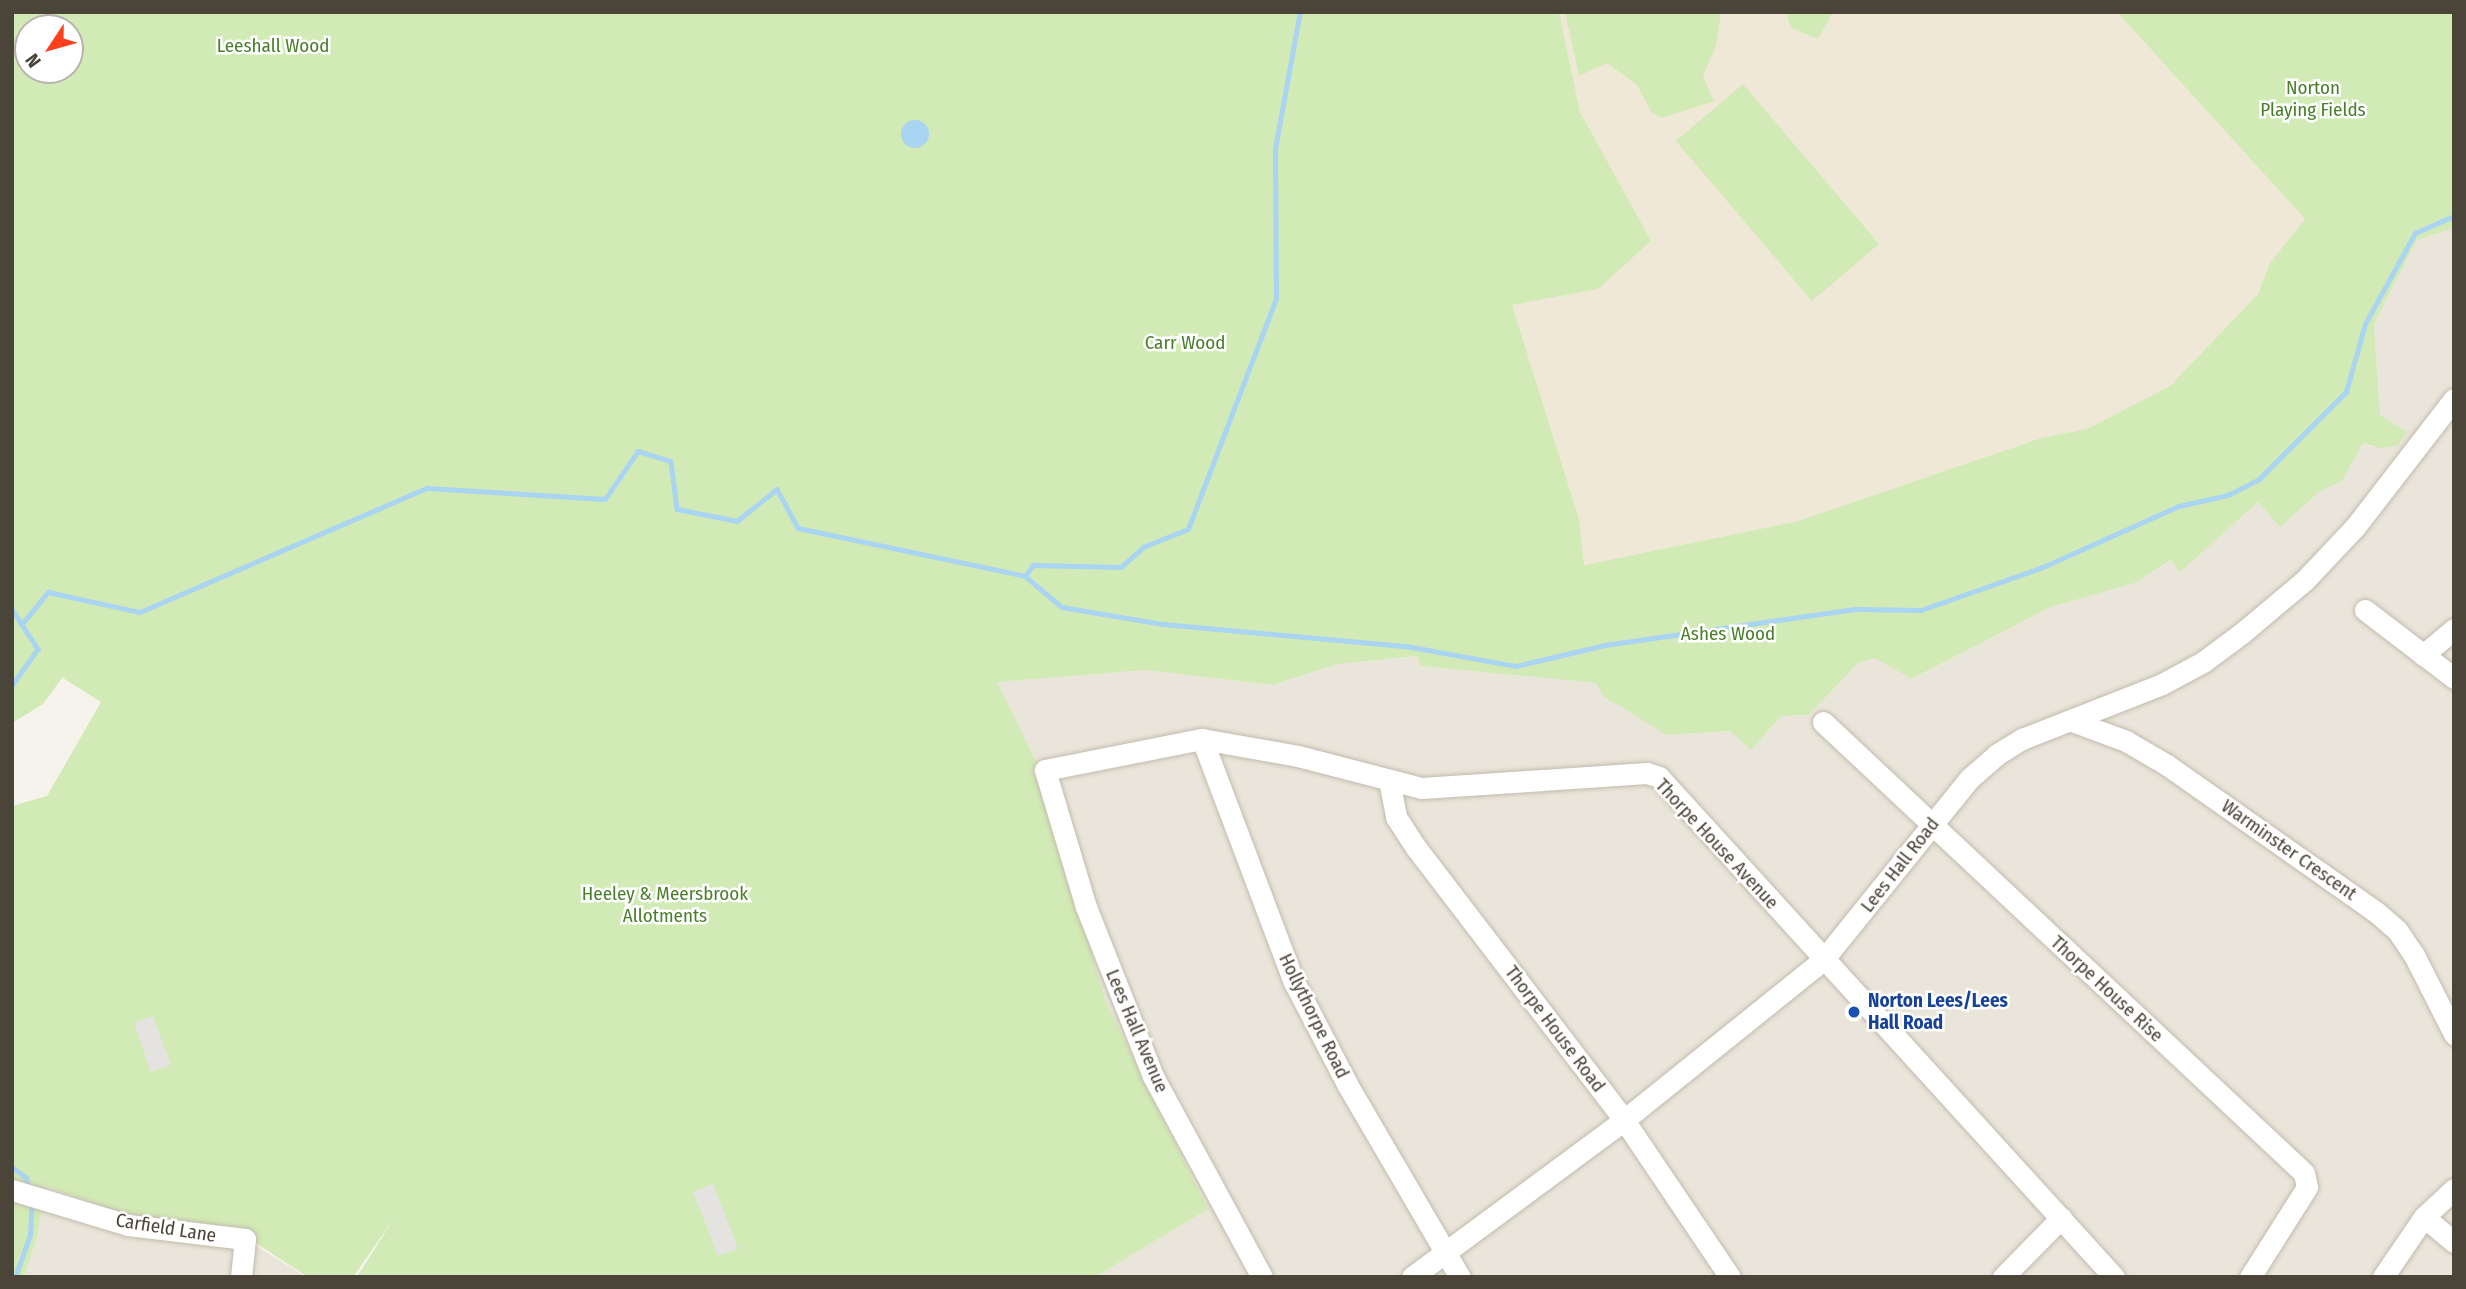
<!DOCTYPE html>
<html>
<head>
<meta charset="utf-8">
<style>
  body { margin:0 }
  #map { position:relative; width:2466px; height:1289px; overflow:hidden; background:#f6f3ec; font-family:"Fira Sans Condensed",sans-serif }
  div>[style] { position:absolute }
  .residential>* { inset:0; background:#eae5da }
  .education>* { inset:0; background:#efe8d6 }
  .green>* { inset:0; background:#d2eab5 }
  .parking>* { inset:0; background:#e5e3e0 }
  .water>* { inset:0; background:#a9d4f2 }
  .round { border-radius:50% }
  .stream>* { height:4.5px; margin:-2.25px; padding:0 2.25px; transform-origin:2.25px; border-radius:2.25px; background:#a9d4f2 }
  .roads { filter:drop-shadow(0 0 2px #c2bbae) drop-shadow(0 0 2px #c2bbae) }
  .minor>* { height:21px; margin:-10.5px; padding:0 10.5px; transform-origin:10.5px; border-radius:10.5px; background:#fff }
  .dots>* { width:19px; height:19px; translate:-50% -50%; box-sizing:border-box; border:4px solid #fff; border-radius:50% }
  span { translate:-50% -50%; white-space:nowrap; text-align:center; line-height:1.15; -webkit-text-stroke:5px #fff; paint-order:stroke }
  .park-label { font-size:19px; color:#4a7f2a }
  .street-label { font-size:19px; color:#4b4439 }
  .transit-label { font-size:19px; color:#164399; font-weight:700 }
  .left { translate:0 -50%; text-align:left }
  .frame { position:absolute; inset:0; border:14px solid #4b4439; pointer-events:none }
  .north { position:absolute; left:14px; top:14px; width:70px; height:70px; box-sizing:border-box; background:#fff; border:2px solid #b7b4b0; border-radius:50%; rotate:234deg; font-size:19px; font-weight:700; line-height:28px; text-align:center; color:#4b4439 }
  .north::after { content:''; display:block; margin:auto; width:24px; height:32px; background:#fc3f1d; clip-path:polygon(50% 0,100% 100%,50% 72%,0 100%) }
</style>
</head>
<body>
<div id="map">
  <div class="residential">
    <i style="clip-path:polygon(2454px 228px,2454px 1277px,1095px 1277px,1208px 1209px,1105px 1000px,1040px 770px,996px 682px,1146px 670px,1272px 685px,1338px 664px,1417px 656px,1422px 666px,1596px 683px,1667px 735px,1730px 731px,1751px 750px,1781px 716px,1809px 715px,1858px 663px,1875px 657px,1913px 679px,2051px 607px,2135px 583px,2172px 560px,2180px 571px,2258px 502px,2280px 526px,2319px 492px,2342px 481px,2363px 443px,2372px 447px,2380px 415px,2374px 324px,2417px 240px)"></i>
    <i style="clip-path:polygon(44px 1186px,117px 1212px,245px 1239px,306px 1277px,24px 1277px,37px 1237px)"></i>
  </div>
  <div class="education">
    <i style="clip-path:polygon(1559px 12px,2117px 12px,2305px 219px,2270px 263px,2258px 294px,2170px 386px,2087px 429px,2041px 438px,1798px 521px,1583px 565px,1579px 519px,1512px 305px,1598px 289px,1612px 173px,1580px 112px)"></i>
  </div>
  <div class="green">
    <i style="clip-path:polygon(evenodd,12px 12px,1559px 12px,1580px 112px,1651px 241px,1598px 289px,1512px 305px,1579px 519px,1584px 565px,1798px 521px,2041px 438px,2087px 429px,2170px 386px,2258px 294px,2270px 263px,2305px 219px,2117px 12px,2454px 12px,2454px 228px,2417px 240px,2374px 324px,2380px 415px,2407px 432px,2397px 446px,2380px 448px,2363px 443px,2342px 481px,2319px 492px,2280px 527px,2258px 502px,2180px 572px,2171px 560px,2135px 583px,2051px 607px,1912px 679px,1875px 658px,1858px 663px,1809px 715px,1781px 716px,1751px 750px,1730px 731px,1667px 735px,1603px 696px,1596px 683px,1421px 666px,1417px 656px,1338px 664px,1272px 685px,1146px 670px,997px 682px,1040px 770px,1105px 1000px,1208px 1209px,1095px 1277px,357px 1277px,394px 1218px,353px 1277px,308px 1277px,248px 1238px,117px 1212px,45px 1186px,37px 1237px,24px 1277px,12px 1277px,12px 806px,47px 796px,101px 702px,63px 678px,65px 674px,43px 704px,12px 723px,12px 12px,28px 28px,70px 28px,70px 70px,28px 70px,28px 28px)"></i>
    <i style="clip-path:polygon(1565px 12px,1721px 12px,1716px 46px,1703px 76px,1714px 101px,1662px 118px,1652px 113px,1637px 85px,1607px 63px,1579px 76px)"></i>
    <i style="clip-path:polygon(1786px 12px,1833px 12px,1818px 39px,1791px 28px)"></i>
    <i style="clip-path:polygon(1743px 84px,1879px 244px,1812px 301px,1676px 141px)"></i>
  </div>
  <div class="parking">
    <i style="clip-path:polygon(153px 1016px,171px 1065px,151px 1072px,134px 1023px)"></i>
    <i style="clip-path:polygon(713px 1184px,738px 1249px,718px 1256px,693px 1192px)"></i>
  </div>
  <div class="water">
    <i class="round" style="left:901px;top:120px;width:28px;height:28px"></i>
  </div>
  <div class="stream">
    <i style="left:1025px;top:576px;width:14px;rotate:-54deg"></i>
    <i style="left:1033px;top:565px;width:88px;rotate:1.3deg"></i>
    <i style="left:1121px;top:567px;width:30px;rotate:-42deg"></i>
    <i style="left:1143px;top:547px;width:48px;rotate:-21.8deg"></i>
    <i style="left:1188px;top:529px;width:246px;rotate:-69.1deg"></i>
    <i style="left:1276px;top:299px;width:150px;rotate:-90.4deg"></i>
    <i style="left:1275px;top:149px;width:139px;rotate:-79.7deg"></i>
    <i style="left:12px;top:609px;width:48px;rotate:57deg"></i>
    <i style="left:38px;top:649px;width:45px;rotate:125.1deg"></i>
    <i style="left:21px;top:625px;width:43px;rotate:-50.7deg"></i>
    <i style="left:48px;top:592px;width:94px;rotate:12.3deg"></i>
    <i style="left:140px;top:612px;width:313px;rotate:-23.4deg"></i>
    <i style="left:427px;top:488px;width:178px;rotate:3.5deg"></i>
    <i style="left:605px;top:499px;width:58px;rotate:-55.5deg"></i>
    <i style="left:638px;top:451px;width:34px;rotate:17deg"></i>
    <i style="left:671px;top:461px;width:48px;rotate:82.9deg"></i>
    <i style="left:677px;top:509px;width:61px;rotate:11.3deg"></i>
    <i style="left:737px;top:521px;width:51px;rotate:-38.7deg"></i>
    <i style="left:777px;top:489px;width:44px;rotate:61.7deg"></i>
    <i style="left:798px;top:528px;width:232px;rotate:11.9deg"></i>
    <i style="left:1025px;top:576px;width:48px;rotate:40deg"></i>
    <i style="left:1062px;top:607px;width:102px;rotate:9.6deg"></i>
    <i style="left:1163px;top:624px;width:244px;rotate:5.2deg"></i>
    <i style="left:1406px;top:646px;width:112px;rotate:10.3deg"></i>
    <i style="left:1516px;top:666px;width:91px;rotate:-13.3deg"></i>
    <i style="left:1605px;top:645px;width:254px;rotate:-8.2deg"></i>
    <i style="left:1856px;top:609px;width:65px;rotate:0.9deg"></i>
    <i style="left:1921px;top:610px;width:129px;rotate:-19.4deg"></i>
    <i style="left:2043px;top:567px;width:149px;rotate:-24.2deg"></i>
    <i style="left:2179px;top:506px;width:50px;rotate:-12.7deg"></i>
    <i style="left:2228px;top:495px;width:35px;rotate:-27deg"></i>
    <i style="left:2259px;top:479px;width:123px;rotate:-45deg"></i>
    <i style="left:2346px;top:392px;width:71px;rotate:-74.4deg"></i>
    <i style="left:2365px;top:324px;width:104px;rotate:-61.2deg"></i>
    <i style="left:2415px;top:233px;width:43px;rotate:-23.6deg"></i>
    <i style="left:12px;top:1167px;width:17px;rotate:36deg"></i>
    <i style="left:26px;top:1177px;width:10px;rotate:73deg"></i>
    <i style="left:15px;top:1277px;width:45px;rotate:-70.3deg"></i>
    <i style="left:30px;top:1235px;width:33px;rotate:-87deg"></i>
  </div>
  <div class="roads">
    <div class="minor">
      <i style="left:2365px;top:610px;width:112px;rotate:37.4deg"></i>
      <i style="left:2423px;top:655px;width:40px;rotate:-40deg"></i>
      <i style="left:2072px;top:721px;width:58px;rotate:20.3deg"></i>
      <i style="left:2126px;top:741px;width:48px;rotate:30.3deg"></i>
      <i style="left:2167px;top:765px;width:254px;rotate:35.1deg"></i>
      <i style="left:2375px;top:911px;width:29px;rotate:41deg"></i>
      <i style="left:2397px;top:930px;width:30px;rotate:56deg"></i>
      <i style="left:2414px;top:955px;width:89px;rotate:63.1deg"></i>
      <i style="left:1823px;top:722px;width:659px;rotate:43.16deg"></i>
      <i style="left:2304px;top:1173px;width:14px;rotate:78deg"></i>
      <i style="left:2307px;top:1187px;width:107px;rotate:122.3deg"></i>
      <i style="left:1202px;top:739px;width:260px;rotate:69.3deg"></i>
      <i style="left:1294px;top:982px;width:115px;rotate:62.5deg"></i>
      <i style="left:1347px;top:1084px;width:224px;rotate:59.7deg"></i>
      <i style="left:1389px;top:780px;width:38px;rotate:79deg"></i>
      <i style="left:1396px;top:817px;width:38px;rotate:57deg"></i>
      <i style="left:1417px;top:849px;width:341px;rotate:52.6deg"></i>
      <i style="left:1624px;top:1120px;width:189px;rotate:56deg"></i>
      <i style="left:12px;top:1190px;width:121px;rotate:16.8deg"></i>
      <i style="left:128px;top:1225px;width:118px;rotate:6.8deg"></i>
      <i style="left:245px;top:1239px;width:38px;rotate:96deg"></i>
      <i style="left:2424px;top:1217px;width:39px;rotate:40deg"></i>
      <i style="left:1262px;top:1277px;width:229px;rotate:-118.5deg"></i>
      <i style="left:1153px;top:1076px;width:182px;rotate:-111.6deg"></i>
      <i style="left:1086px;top:907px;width:143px;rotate:-106.7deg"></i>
      <i style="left:1045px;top:770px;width:160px;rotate:-11.2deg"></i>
      <i style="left:1202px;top:739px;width:97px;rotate:10deg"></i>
      <i style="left:1298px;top:756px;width:128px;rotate:14.5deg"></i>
      <i style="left:1422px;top:788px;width:225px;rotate:-3.8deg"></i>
      <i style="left:1647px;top:773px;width:13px;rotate:18deg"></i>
      <i style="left:1659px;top:777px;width:676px;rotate:47.7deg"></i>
      <i style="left:1412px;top:1277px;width:264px;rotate:-36.5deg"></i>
      <i style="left:1624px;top:1120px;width:255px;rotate:-38.8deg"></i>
      <i style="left:1823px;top:960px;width:234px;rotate:-51.1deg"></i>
      <i style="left:1970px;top:778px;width:35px;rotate:-41deg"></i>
      <i style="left:1996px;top:755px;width:31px;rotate:-32deg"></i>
      <i style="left:2022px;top:739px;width:150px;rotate:-21.4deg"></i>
      <i style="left:2162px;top:684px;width:47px;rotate:-28.2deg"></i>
      <i style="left:2203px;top:662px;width:49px;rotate:-36.6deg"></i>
      <i style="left:2242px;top:633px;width:82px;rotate:-40.1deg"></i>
      <i style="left:2305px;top:580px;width:73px;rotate:-46.7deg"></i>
      <i style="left:2355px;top:527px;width:162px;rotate:-52.3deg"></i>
      <i style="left:2003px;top:1277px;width:83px;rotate:-45.5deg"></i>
      <i style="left:2383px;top:1277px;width:73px;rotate:-55.7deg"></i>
      <i style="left:2424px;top:1217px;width:41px;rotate:-43deg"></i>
    </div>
  </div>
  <div class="dots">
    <i style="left:1854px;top:1012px;background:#1a4fb4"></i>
  </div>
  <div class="park-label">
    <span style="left:273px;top:46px">Leeshall Wood</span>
    <span style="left:2313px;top:99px">Norton<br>Playing Fields</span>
    <span style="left:1185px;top:343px">Carr Wood</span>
    <span style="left:1728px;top:634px">Ashes Wood</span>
    <span style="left:665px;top:905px">Heeley &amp; Meersbrook<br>Allotments</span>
  </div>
  <div class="street-label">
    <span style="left:1717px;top:844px;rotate:47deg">Thorpe House Avenue</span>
    <span style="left:2289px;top:850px;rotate:35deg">Warminster Crescent</span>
    <span style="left:1900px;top:865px;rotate:-52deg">Lees Hall Road</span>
    <span style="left:2107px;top:989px;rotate:43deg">Thorpe House Rise</span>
    <span style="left:1314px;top:1016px;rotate:64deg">Hollythorpe Road</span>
    <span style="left:1555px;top:1029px;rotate:53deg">Thorpe House Road</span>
    <span style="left:1137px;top:1031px;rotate:67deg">Lees Hall Avenue</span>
    <span style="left:166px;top:1228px;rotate:9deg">Carfield Lane</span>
  </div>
  <div class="transit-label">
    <span class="left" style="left:1868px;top:1012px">Norton Lees/Lees<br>Hall Road</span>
  </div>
  <div class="frame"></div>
  <div class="north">N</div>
</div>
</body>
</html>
